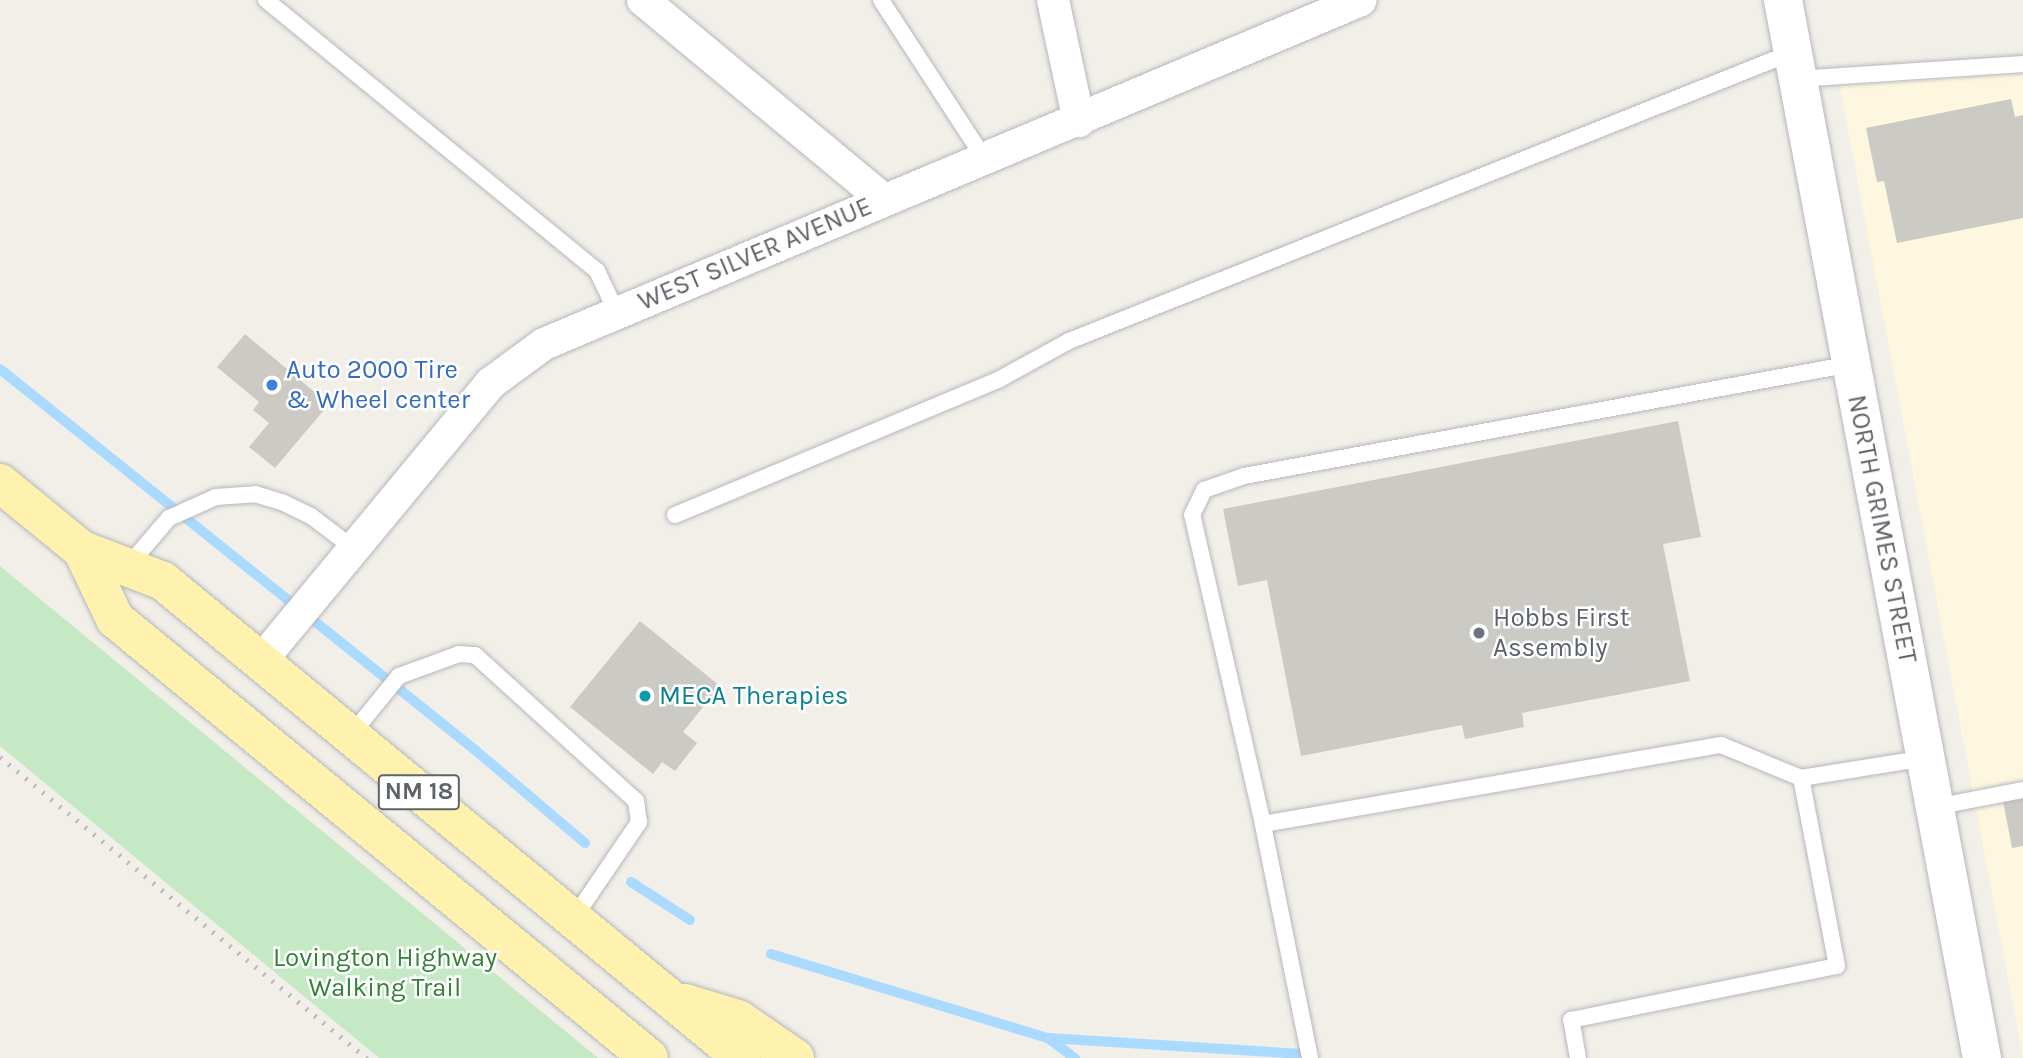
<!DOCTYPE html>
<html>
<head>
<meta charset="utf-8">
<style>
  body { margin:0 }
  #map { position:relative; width:2023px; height:1058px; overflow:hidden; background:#f1efe8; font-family:Karla,sans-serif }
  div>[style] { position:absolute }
  .commercial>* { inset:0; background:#fef7e0 }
  .green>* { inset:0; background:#c5e8c5 }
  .stream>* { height:10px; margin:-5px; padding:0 5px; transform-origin:5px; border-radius:5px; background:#aadaff }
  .building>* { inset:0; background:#cccac5 }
  .roads { filter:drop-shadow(0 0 2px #b5b8bc) drop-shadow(0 0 2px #b5b8bc) }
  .lane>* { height:16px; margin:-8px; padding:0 8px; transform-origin:8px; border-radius:8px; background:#fff }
  .street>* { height:32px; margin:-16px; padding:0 16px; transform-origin:16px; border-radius:16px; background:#fff }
  .secondary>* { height:38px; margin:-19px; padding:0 19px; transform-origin:19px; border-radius:19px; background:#fff }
  .primary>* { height:38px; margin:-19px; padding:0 19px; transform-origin:19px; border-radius:19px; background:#fff2af }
  .rail>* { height:5px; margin-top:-2.5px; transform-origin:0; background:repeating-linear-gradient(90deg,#b6b7b8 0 2px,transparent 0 11px) }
  .dots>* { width:19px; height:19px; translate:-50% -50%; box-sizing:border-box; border:4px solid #fff; border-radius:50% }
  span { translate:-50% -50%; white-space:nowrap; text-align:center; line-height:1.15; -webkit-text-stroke:5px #fff; paint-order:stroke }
  .shield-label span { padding:2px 5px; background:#fff; border:2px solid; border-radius:5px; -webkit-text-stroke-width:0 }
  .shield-label { font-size:24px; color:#5f6368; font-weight:700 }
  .street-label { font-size:26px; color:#5f6368 }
  .shop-label { font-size:26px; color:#366cbe }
  .left { translate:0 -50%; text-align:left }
  .worship-label { font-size:26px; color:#5b616d }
  .culture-label { font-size:26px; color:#0d838f }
  .park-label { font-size:26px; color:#348238 }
</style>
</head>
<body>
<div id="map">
  <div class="commercial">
    <i style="clip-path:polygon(2023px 63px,2023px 1058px,1838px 77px)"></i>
  </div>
  <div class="green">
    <i style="clip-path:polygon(0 566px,598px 1058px,379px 1058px,0 746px)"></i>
  </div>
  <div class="stream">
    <i style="left:0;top:369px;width:609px;rotate:38.73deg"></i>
    <i style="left:475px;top:750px;width:144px;rotate:40.2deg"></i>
    <i style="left:631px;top:882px;width:70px;rotate:32.8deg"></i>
    <i style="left:771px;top:954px;width:289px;rotate:16.9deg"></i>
    <i style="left:1048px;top:1038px;width:253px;rotate:3.6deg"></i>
    <i style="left:1048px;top:1038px;width:34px;rotate:37deg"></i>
  </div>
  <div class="building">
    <i style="clip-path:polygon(2011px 99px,2015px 117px,2023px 115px,2023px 218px,1897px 243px,1884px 181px,1877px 182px,1866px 128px)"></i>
    <i style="clip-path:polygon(245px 334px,329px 404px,275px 468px,249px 447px,269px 423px,253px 410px,259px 402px,217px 367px)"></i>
    <i style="clip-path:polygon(1678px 421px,1701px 537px,1663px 544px,1690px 681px,1522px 713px,1524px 727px,1465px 739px,1462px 725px,1301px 756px,1267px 580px,1238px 586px,1223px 509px)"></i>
    <i style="clip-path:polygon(640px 621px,720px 686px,683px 732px,697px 743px,675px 771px,662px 762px,653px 774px,570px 707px)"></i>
    <i style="clip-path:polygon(2023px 798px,2023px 846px,2012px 848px,2003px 801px)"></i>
  </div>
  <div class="roads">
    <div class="lane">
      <i style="left:266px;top:0;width:428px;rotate:39.3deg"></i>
      <i style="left:597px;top:271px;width:47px;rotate:64.5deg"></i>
      <i style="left:881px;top:0;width:189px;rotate:56.9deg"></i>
      <i style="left:1797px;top:79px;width:226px;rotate:-3.8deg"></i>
      <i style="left:675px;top:515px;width:352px;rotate:-22.7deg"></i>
      <i style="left:1000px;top:379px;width:79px;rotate:-28.8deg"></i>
      <i style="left:1069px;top:341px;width:780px;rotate:-21.76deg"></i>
      <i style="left:128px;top:566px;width:63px;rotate:-49.5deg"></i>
      <i style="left:169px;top:518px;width:51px;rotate:-24.1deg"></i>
      <i style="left:216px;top:497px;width:39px;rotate:-4deg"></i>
      <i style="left:255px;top:494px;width:28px;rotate:17deg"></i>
      <i style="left:282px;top:502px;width:32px;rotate:26deg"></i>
      <i style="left:311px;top:516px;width:53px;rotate:37.3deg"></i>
      <i style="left:351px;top:735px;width:76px;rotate:-50.9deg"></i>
      <i style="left:399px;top:676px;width:64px;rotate:-20.1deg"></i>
      <i style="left:459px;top:654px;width:16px;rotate:4deg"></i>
      <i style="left:475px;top:655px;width:217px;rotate:42.2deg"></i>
      <i style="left:636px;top:801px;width:21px;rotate:82deg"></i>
      <i style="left:639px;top:822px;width:117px;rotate:124.2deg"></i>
      <i style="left:1935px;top:807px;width:90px;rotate:-10.9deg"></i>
      <i style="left:1263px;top:824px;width:465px;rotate:-9.8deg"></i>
      <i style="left:1721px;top:745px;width:87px;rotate:22.4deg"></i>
      <i style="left:1310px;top:1058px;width:239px;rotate:-101.4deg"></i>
      <i style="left:1263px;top:824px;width:317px;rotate:-102.9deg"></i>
      <i style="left:1192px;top:515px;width:28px;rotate:-64deg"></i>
      <i style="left:1204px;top:490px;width:42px;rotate:-19.3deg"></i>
      <i style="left:1244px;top:476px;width:617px;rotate:-10.45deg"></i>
      <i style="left:1578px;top:1058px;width:39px;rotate:-100deg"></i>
      <i style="left:1571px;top:1020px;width:271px;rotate:-11.5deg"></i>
      <i style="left:1837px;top:966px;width:191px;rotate:-100.8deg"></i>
      <i style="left:1801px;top:778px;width:127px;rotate:-9.1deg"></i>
    </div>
    <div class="street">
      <i style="left:643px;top:0;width:312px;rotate:39.7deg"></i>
      <i style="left:1053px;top:0;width:124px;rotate:77.9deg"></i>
      <i style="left:260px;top:662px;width:362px;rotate:-50.4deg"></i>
      <i style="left:491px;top:383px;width:66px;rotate:-36.3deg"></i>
      <i style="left:544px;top:344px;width:886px;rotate:-22.83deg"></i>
    </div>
    <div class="secondary">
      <i style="left:1783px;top:0;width:1077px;rotate:79.35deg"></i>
    </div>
    <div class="primary">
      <i style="left:0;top:483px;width:106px;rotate:39.3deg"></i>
      <i style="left:82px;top:550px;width:87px;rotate:20.9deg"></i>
      <i style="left:163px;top:581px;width:750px;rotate:39.48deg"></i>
      <i style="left:82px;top:550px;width:76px;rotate:64.4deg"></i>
      <i style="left:115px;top:619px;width:691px;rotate:39.42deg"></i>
      <i style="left:685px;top:1003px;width:55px;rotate:16.8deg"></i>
      <i style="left:738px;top:1019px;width:69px;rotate:34.4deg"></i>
    </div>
  </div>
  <div class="rail">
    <i style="left:0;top:757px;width:475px;rotate:39.4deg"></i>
  </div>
  <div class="dots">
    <i style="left:272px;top:385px;background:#3f7fe0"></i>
    <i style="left:1479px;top:633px;background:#6b7280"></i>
    <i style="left:645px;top:696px;background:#0f9aa8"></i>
  </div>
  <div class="shield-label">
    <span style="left:419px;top:792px">NM 18</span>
  </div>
  <div class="street-label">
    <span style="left:755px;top:254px;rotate:-23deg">WEST SILVER AVENUE</span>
    <span style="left:1882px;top:529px;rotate:79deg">NORTH GRIMES STREET</span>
  </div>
  <div class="shop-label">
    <span class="left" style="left:286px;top:385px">Auto 2000 Tire<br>&amp; Wheel center</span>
  </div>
  <div class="worship-label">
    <span class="left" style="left:1493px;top:633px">Hobbs First<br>Assembly</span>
  </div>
  <div class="culture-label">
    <span class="left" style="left:659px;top:696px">MECA Therapies</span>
  </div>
  <div class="park-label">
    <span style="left:385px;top:973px">Lovington Highway<br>Walking Trail</span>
  </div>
</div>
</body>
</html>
